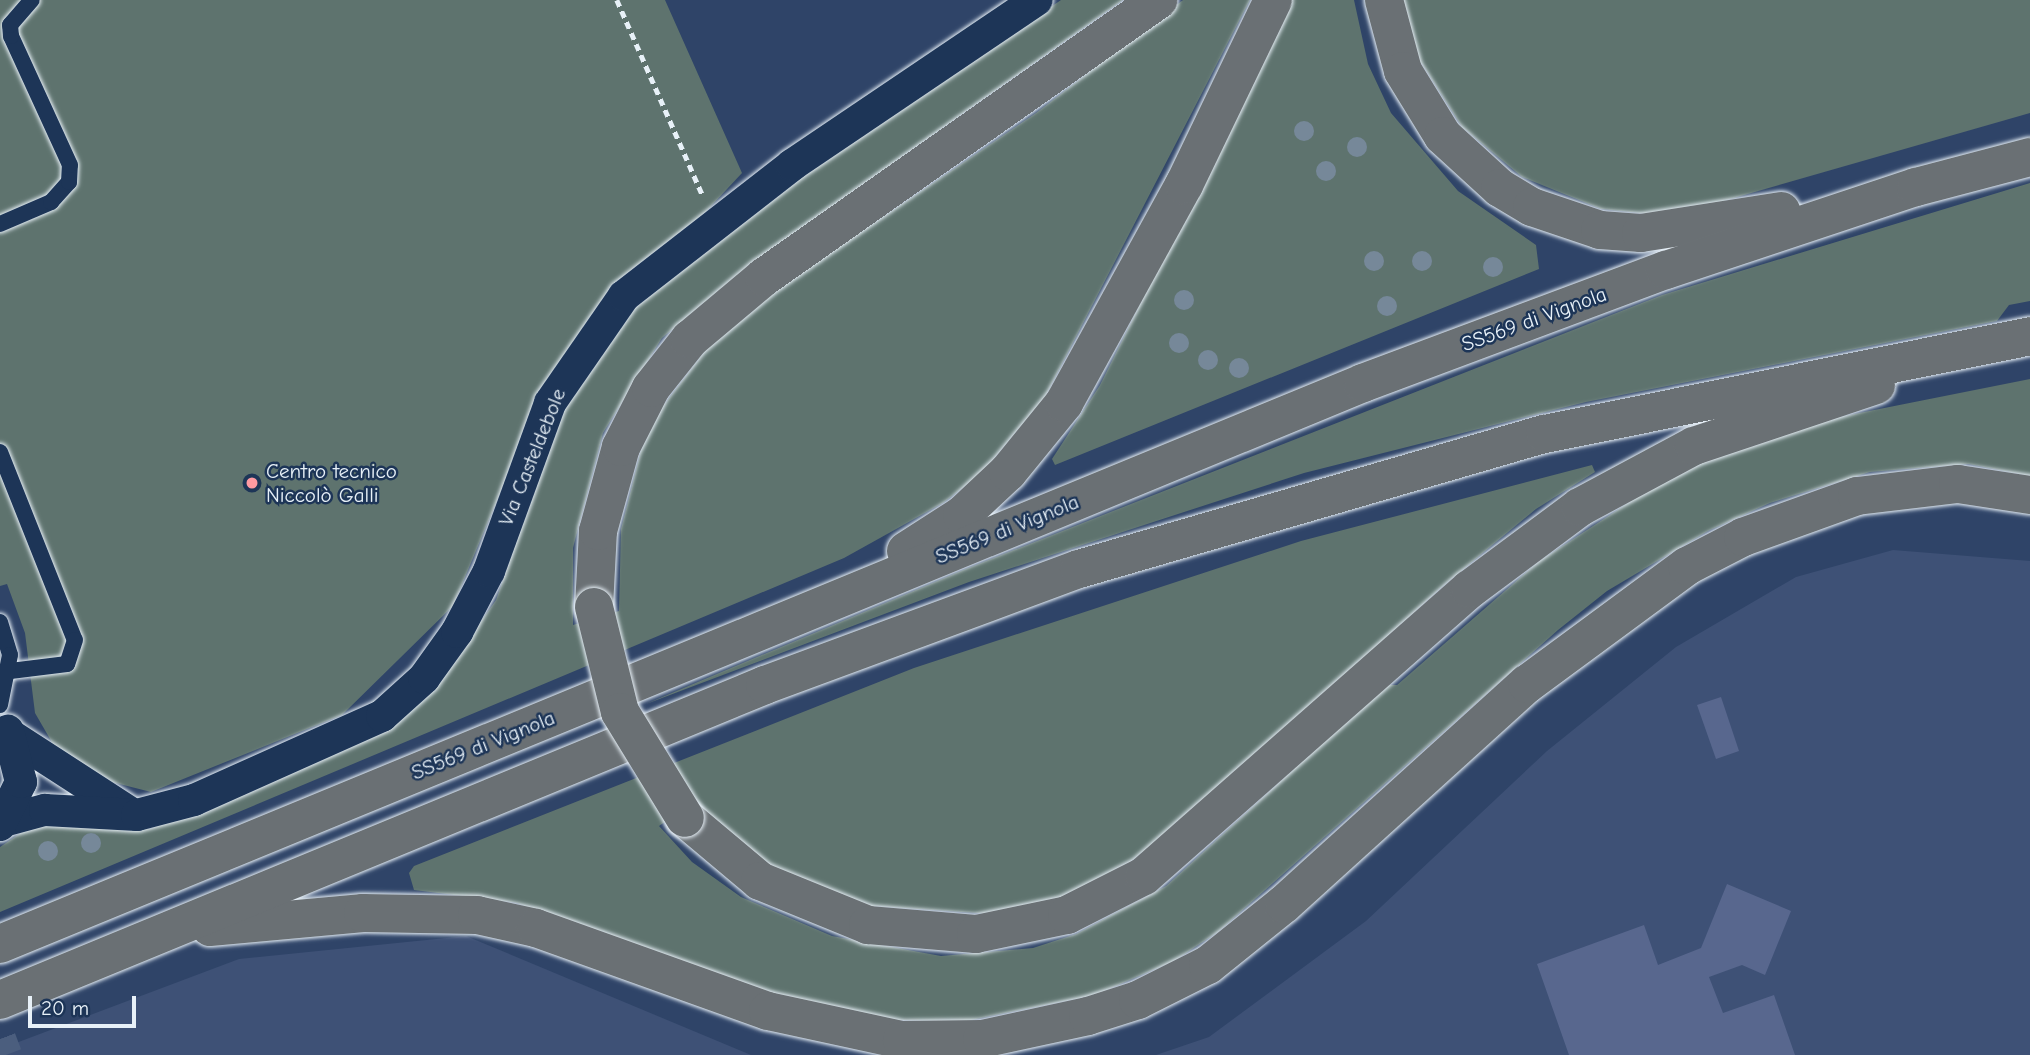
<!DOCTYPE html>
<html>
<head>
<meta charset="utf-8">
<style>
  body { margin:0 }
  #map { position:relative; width:2030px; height:1055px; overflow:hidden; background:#2f4468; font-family:"Comic Neue",sans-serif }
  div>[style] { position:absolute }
  .built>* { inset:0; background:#3e5176 }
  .green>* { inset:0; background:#5e736e }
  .building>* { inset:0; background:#58678e }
  .street-tunnel>* { height:32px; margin-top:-16px; transform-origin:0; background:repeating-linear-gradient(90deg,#4b5e7e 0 32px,transparent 0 48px) }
  .path>* { height:4.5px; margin-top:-2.25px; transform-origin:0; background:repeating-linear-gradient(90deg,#e8f1f8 0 7px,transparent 0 12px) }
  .roads { filter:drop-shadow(0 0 2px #e8f1f8) drop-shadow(0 0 2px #e8f1f8) }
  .lane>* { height:16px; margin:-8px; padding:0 8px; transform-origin:8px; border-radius:8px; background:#1d3557 }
  .street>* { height:32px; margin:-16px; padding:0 16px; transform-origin:16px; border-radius:16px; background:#1d3557 }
  .highway>* { height:38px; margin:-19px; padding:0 19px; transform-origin:19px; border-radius:19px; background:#6a7074 }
  .bridges { filter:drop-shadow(0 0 2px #e8f1f8) drop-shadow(0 0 2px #e8f1f8) }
  .highway-bridge>* { height:38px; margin:-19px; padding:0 19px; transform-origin:19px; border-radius:19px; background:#6a7074 }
  .trees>* { width:20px; height:20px; margin:-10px; border-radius:50%; background:#768899 }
  .dots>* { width:19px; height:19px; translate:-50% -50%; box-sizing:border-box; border:4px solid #1d3557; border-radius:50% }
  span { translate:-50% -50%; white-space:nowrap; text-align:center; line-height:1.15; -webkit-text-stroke:5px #1d3557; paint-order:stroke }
  .street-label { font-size:21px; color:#e8f1f8 }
  .poi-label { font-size:21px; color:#e8f1f8 }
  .left { translate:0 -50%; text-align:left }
  .scale { position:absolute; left:28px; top:996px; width:108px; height:32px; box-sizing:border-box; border:4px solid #e8f1f8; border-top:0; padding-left:9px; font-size:21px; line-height:24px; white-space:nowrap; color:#e8f1f8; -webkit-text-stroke:5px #1d3557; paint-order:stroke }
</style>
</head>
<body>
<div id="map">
  <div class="built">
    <i style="clip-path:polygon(1893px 550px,2030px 561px,2030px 1055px,1156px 1055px,1209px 1037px,1366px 921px,1547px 751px,1676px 647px,1796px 577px)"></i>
    <i style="clip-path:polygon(466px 936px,751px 1055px,0 1055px,0 1049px,239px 959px)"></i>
  </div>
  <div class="green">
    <i style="clip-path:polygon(0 0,665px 0,742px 173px,546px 383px,453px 606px,342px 715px,151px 792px,92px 777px,57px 751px,35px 713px,25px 633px,7px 584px,0 586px)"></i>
    <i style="clip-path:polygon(1061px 0,1123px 0,755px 261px,662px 338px,603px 433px,573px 548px,573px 625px,619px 611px,621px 529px,641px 450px,663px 406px,715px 338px,752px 306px,1036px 113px,1183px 0,1250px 0,1045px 397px,982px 473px,943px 503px,844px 558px,0 912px,0 847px,19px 834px,40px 825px,150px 829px,360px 742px,463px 647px,496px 600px,558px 422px,598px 353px,635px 308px,794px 182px)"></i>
    <i style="clip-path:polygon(1291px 0,1354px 0,1368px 64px,1391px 113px,1458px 191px,1536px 245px,1539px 269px,1055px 465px,1052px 459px,1100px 385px)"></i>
    <i style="clip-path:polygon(1403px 0,2030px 0,2030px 113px,1720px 202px,1649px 214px,1601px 209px,1522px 177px,1462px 127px,1420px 61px)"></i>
    <i style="clip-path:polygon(2030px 183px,2030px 301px,2009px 305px,1997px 321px,1586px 402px,1304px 473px,969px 582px,646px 704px,963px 570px,1662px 295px)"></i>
    <i style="clip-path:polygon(2030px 379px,2030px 476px,1968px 464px,1870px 472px,1770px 503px,1708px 531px,1607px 591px,1558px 630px,1218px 932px,1174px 961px,1095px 995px,961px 1022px,867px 1019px,770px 997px,517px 903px,414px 890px,409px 873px,414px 866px,914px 668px,1301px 541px,1592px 465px,1595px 472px,1536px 509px,1443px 586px,1195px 811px,1116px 873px,1077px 894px,992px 914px,856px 905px,764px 864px,694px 801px,659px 826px,692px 862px,741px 897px,832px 936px,941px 956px,1033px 948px,1076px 934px,1166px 886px,1386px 685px,1397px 685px,1538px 562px,1651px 488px,1704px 460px,1809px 423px)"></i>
  </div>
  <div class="building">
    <i style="clip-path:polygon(1721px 697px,1739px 751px,1716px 759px,1697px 705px)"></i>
    <i style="clip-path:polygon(1727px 884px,1791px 911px,1765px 975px,1742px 965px,1709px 977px,1723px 1013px,1774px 995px,1795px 1055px,1569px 1055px,1537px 964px,1644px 925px,1658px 965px,1701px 948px)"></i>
  </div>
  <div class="street-tunnel">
    <i style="left:0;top:1039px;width:17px;rotate:69deg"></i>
  </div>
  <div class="path">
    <i style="left:617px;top:0;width:212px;rotate:66.3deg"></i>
  </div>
  <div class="roads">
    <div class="lane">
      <i style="left:0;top:224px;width:56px;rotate:-23.3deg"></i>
      <i style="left:51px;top:202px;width:27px;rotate:-48deg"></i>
      <i style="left:69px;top:182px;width:17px;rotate:-87deg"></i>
      <i style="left:70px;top:165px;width:142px;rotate:-114.6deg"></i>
      <i style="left:11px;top:36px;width:11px;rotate:-95deg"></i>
      <i style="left:10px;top:25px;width:33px;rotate:-49deg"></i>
      <i style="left:0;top:452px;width:202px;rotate:68.3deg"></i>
      <i style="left:75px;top:640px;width:25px;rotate:108deg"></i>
      <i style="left:67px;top:664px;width:57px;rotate:173deg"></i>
      <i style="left:0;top:622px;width:34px;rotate:73deg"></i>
      <i style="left:10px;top:655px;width:51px;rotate:101.3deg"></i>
    </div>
    <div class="street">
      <i style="left:10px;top:735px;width:142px;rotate:32.9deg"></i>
      <i style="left:7px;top:820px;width:39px;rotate:-15deg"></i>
      <i style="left:45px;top:810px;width:92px;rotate:3.1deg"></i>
      <i style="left:137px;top:815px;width:59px;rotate:-14.7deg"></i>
      <i style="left:194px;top:800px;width:206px;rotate:-24.1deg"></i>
      <i style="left:382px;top:716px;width:57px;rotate:-42.1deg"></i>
      <i style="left:424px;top:678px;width:57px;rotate:-54.3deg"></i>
      <i style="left:457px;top:632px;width:69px;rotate:-62.3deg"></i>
      <i style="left:489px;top:571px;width:179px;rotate:-70deg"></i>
      <i style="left:550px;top:403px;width:130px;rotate:-55.3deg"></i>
      <i style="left:624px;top:296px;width:213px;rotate:-37.9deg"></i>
      <i style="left:792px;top:165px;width:295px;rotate:-34deg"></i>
      <i style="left:0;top:825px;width:48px;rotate:-64deg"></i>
      <i style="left:21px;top:782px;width:53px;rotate:-104.3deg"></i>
    </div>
    <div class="highway">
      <i style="left:1384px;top:0;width:73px;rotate:75deg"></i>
      <i style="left:1403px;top:71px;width:76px;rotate:58.4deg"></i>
      <i style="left:1443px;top:136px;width:77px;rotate:42.4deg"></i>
      <i style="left:1500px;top:188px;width:37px;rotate:31deg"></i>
      <i style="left:1532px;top:207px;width:72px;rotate:18.7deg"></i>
      <i style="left:1600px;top:230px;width:41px;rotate:4.2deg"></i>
      <i style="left:1641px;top:233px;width:142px;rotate:-8.9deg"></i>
      <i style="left:906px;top:551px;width:67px;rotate:-32.7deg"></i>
      <i style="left:962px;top:515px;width:63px;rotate:-43.1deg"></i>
      <i style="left:1008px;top:472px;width:89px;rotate:-50.9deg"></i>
      <i style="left:1064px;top:403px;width:249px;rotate:-61.2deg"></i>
      <i style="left:1184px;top:185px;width:205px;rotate:-64.3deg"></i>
      <i style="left:594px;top:607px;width:76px;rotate:-87deg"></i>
      <i style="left:598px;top:531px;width:87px;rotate:-74.7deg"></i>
      <i style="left:621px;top:447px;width:66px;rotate:-63deg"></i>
      <i style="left:651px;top:388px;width:63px;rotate:-51.5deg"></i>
      <i style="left:690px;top:339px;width:97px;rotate:-40deg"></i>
      <i style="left:764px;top:277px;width:482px;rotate:-35.1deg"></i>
      <i style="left:685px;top:818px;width:98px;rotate:40deg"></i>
      <i style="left:760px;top:881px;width:117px;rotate:22.2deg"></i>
      <i style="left:868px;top:925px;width:108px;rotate:4.8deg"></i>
      <i style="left:976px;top:934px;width:93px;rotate:-11.8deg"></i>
      <i style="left:1067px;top:915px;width:86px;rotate:-26.9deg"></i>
      <i style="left:1144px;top:876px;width:434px;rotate:-41.4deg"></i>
      <i style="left:1470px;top:589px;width:137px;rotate:-36.7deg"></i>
      <i style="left:1580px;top:507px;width:129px;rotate:-28.2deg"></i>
      <i style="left:1694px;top:446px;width:192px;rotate:-18.5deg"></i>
      <i style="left:210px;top:927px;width:154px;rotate:-5.2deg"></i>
      <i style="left:363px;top:913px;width:114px;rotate:1deg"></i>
      <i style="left:477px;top:915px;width:60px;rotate:12.4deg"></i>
      <i style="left:536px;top:928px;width:246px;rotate:19.7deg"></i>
      <i style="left:768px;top:1011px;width:137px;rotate:12.2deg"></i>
      <i style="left:902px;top:1040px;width:80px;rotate:-0.7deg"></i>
      <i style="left:982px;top:1039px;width:108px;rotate:-12.2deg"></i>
      <i style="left:1088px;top:1016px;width:52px;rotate:-17.7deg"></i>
      <i style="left:1138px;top:1000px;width:78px;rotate:-26.6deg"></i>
      <i style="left:1208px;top:965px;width:97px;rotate:-38.8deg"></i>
      <i style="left:1284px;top:904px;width:328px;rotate:-42.2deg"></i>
      <i style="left:1527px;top:684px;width:199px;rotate:-36.4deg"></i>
      <i style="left:1687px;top:566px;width:63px;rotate:-27.4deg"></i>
      <i style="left:1743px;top:537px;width:121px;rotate:-19.8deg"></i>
      <i style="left:1857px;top:496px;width:102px;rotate:-6.8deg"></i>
      <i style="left:1958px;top:484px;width:73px;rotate:8.7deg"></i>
      <i style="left:0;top:944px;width:1474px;rotate:-22.37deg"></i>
      <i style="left:1363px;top:383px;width:323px;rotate:-20.5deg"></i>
      <i style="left:1666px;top:270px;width:263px;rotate:-18.4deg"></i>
      <i style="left:1916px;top:187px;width:118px;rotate:-14.7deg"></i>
      <i style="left:0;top:1000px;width:827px;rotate:-22.38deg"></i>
      <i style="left:765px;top:685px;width:335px;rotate:-20.3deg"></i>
      <i style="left:1079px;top:569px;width:485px;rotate:-16.2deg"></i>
      <i style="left:1545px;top:434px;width:495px;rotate:-11.4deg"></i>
    </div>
  </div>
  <div class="bridges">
    <div class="highway-bridge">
      <i style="left:594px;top:607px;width:108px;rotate:76.1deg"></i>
      <i style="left:620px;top:712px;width:124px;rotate:58.5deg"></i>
    </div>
  </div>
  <div class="trees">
    <i style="left:1304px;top:131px"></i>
    <i style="left:1357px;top:147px"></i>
    <i style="left:1326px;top:171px"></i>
    <i style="left:1374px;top:261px"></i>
    <i style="left:1422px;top:261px"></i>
    <i style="left:1493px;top:267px"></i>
    <i style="left:1184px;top:300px"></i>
    <i style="left:1387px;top:306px"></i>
    <i style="left:1179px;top:343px"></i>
    <i style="left:1208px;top:360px"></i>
    <i style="left:1239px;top:368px"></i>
    <i style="left:91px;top:843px"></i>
    <i style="left:48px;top:851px"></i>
  </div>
  <div class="dots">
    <i style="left:252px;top:483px;background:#ff9aa2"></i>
  </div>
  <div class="street-label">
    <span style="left:1534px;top:319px;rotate:-20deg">SS569 di Vignola</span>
    <span style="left:532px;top:457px;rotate:-68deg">Via Casteldebole</span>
    <span style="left:1007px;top:529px;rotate:-22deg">SS569 di Vignola</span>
    <span style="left:483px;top:745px;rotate:-22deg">SS569 di Vignola</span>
  </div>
  <div class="poi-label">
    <span class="left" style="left:266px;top:483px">Centro tecnico<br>Niccolò Galli</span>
  </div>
  <div class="scale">20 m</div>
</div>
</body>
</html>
